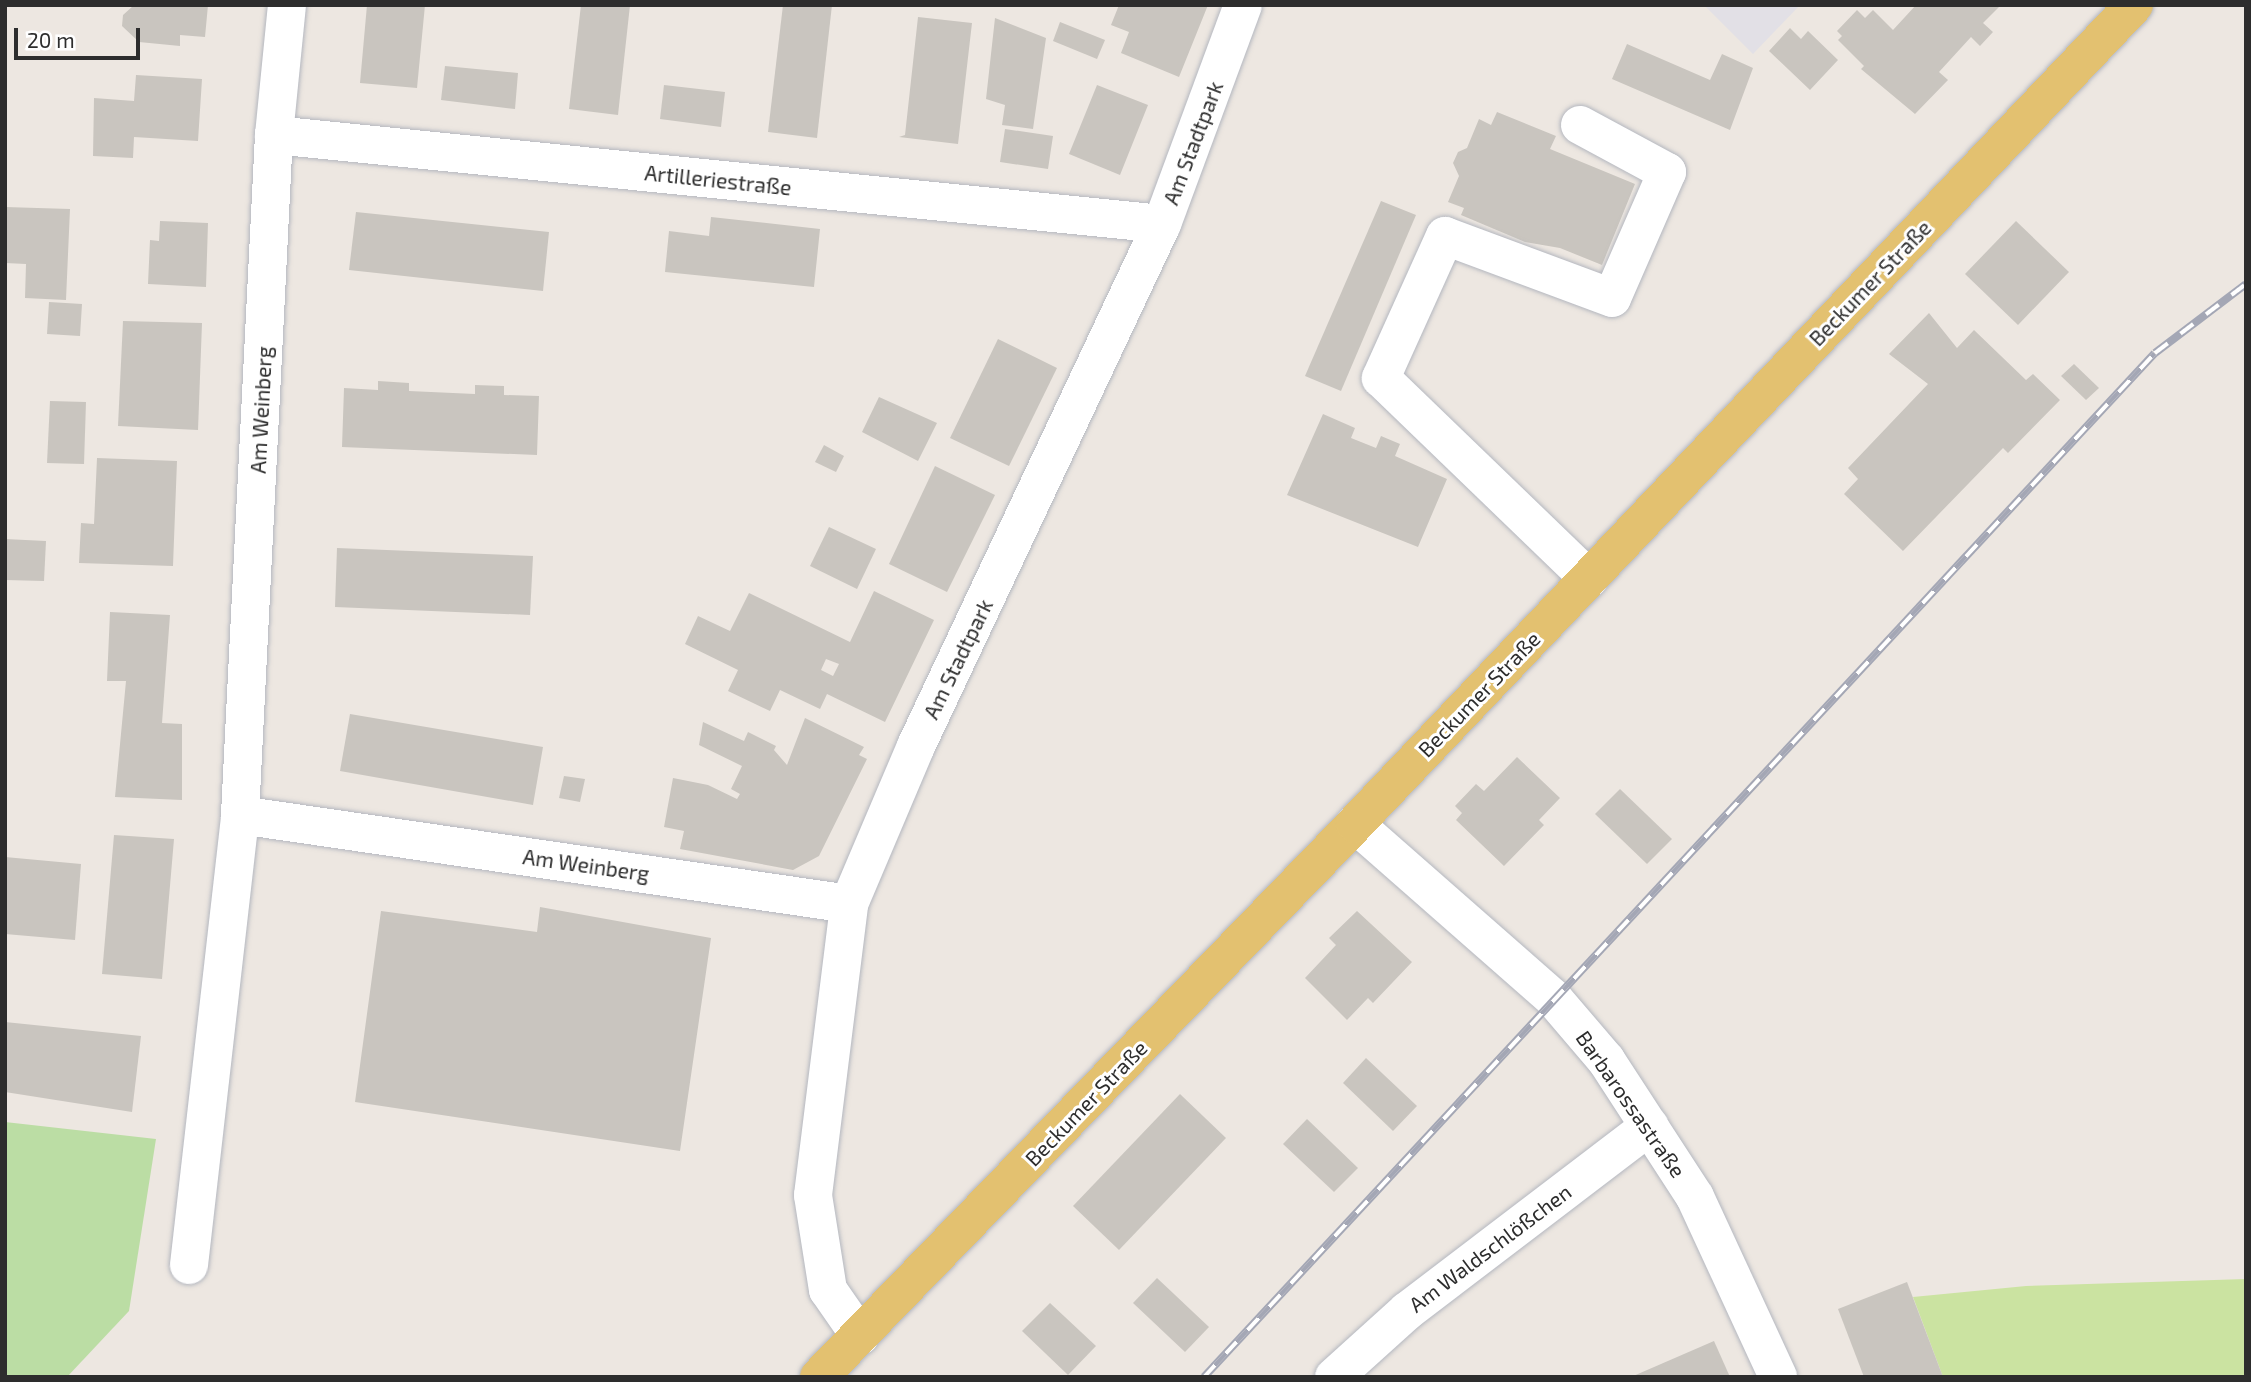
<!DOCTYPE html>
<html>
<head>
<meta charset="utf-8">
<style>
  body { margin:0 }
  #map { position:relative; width:2251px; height:1382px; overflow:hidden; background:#ede7e1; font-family:"Exo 2",sans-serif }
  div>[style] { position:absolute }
  .industrial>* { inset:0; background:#e2e0e6 }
  .green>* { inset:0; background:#bbdda4 }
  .pitch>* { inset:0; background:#cbe3a1 }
  .building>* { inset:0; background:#c9c5bf }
  .roads { filter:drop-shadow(0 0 2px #b4b7bf) drop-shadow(0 0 2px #b4b7bf) }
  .minor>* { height:38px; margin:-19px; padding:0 19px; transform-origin:19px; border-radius:19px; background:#fff }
  .major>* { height:38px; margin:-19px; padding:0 19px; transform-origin:19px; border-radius:19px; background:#e3c170 }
  .rail>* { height:8px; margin-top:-4px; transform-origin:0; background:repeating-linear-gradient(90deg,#fff 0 16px,#a4a7b5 0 32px); box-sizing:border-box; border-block:2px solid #a4a7b5 }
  span { translate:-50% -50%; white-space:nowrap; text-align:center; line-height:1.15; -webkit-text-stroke:6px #fff; paint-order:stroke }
  .street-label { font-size:21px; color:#2d2d2d }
  .frame { position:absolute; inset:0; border:7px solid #2d2d2d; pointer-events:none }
  .scale { position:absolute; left:14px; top:28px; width:126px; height:32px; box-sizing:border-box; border:4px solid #2d2d2d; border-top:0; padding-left:9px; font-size:21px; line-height:24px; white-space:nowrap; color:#2d2d2d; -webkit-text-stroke:5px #fff; paint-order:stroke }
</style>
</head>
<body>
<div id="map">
  <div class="industrial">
    <i style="clip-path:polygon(1704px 5px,1800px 5px,1753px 54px)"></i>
  </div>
  <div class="green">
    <i style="clip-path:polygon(5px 1122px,156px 1139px,129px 1311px,67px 1377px,5px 1377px)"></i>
  </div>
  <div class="pitch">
    <i style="clip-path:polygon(2246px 1279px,2246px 1377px,1943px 1377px,1913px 1297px,2026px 1286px)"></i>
  </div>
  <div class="building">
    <i style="clip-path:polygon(208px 5px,205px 37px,180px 35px,180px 46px,139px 42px,122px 26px,123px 15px,133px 6px)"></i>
    <i style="clip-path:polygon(367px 5px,425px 5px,417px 88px,360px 83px)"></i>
    <i style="clip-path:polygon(581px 5px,630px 5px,618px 115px,569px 109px)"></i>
    <i style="clip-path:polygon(783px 5px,832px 5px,817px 138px,768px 132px)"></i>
    <i style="clip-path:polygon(1119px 5px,1208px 5px,1179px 77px,1121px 53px,1129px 32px,1111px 25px)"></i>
    <i style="clip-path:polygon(1916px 5px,2001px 5px,1983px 23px,1993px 32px,1980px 46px,1971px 37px,1939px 72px,1948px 80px,1915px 114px,1861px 69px,1864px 66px,1838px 40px,1842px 36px,1837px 31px,1857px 10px,1865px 18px,1873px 10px,1893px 30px)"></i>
    <i style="clip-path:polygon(918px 17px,972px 23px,958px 144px,899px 137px,905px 135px)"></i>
    <i style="clip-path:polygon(995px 18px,1046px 38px,1033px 129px,1002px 125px,1005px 105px,986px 99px)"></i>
    <i style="clip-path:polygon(1060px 22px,1105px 40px,1097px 59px,1053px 41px)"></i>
    <i style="clip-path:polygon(1790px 28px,1801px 39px,1808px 31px,1838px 60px,1810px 90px,1769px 51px)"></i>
    <i style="clip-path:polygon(1627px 44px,1710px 80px,1722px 54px,1753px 68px,1730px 130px,1612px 79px)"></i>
    <i style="clip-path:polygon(445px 66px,518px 73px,515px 109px,441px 100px)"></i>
    <i style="clip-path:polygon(136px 75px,202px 79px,198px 141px,134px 137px,133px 158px,93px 156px,94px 98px,134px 101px)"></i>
    <i style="clip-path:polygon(664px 85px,725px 92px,721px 127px,660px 119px)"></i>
    <i style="clip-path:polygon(1097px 85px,1148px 105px,1120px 175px,1069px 154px)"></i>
    <i style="clip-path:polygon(1497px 112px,1556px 136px,1550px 149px,1635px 184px,1602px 265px,1560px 248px,1525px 242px,1461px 215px,1464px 208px,1448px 202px,1459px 176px,1453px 163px,1458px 152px,1467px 148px,1479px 119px,1491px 125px)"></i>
    <i style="clip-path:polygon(1005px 129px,1053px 136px,1048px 169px,1000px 162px)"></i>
    <i style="clip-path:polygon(1381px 201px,1416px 215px,1341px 391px,1305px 376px)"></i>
    <i style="clip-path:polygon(5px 207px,70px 209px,66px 300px,25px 298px,26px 264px,5px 263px)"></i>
    <i style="clip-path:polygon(356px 212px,549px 232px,543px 291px,349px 270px)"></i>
    <i style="clip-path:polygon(711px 217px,820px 229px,814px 287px,665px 272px,669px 231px,709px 236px)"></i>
    <i style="clip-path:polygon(160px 221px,208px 223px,206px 287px,148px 284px,150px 240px,159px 241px)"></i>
    <i style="clip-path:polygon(2016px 221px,2069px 272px,2018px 325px,1965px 274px)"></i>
    <i style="clip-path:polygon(49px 302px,82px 304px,80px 336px,47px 334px)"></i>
    <i style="clip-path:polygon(1929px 313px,1957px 348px,1974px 330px,2026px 380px,2033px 374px,2060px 400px,2008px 453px,2003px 448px,1903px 551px,1844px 494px,1858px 479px,1848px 468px,1928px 384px,1889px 354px)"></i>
    <i style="clip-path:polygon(123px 321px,202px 323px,198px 430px,118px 426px)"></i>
    <i style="clip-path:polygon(998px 339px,1057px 368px,1009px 466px,950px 438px)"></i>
    <i style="clip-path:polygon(2074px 364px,2099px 388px,2086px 400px,2061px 376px)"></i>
    <i style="clip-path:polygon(378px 381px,409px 383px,409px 391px,475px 394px,475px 385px,504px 386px,504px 395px,539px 396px,537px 455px,342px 447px,344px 388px,378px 390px)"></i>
    <i style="clip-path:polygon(879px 397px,937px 423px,918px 461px,862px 432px)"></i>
    <i style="clip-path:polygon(50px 401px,86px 402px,84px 464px,47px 463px)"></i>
    <i style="clip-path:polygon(1323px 414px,1355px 428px,1351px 438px,1376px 448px,1381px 436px,1400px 444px,1395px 456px,1447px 479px,1418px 547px,1287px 495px)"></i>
    <i style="clip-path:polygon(824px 445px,844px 456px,836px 472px,815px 462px)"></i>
    <i style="clip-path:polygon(97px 458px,177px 461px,173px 566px,79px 563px,81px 523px,94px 524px)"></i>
    <i style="clip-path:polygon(935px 466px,995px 495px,947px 592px,889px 564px)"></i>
    <i style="clip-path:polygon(829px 527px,876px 549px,857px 589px,810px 566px)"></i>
    <i style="clip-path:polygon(5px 539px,46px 541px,44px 581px,5px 580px)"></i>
    <i style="clip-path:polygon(337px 548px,533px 556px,530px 615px,335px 607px)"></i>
    <i style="clip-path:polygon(evenodd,874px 591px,934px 620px,885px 722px,827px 694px,820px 709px,780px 690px,770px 711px,728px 691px,738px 670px,685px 644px,698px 616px,730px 631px,749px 593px,850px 642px,874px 591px,826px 659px,839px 664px,833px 676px,821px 670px,826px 659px)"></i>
    <i style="clip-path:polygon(110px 612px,170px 615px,162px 723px,182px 724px,182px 800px,115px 797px,126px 681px,107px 681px)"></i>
    <i style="clip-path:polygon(350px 714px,543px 747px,533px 805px,340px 771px)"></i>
    <i style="clip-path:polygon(805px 718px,864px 747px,859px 755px,867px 759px,819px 856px,793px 870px,680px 849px,684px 831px,664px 827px,673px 778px,708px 785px,737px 799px,740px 794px,731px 789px,742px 766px,699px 745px,703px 722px,744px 741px,748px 732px,776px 746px,774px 750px,787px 765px)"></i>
    <i style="clip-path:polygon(1517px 757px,1560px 798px,1539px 820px,1544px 825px,1504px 866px,1456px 820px,1462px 813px,1455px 806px,1476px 784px,1484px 791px)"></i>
    <i style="clip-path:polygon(564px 776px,585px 779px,580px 802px,559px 798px)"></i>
    <i style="clip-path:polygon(1620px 789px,1672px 839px,1647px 864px,1595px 814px)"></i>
    <i style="clip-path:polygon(114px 835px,174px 839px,162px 979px,102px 974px)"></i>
    <i style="clip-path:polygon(5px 857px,81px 864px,75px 940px,5px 934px)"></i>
    <i style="clip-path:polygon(540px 907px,711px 938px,680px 1151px,355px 1102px,381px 911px,537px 932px)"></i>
    <i style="clip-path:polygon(1357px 911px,1412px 962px,1373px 1003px,1368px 998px,1347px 1020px,1305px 978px,1336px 945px,1329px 938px)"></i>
    <i style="clip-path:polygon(5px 1022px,141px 1036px,132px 1112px,5px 1092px)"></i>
    <i style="clip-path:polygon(1366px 1058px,1417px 1106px,1393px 1131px,1343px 1083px)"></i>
    <i style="clip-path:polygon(1180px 1094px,1226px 1138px,1119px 1250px,1073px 1206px)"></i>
    <i style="clip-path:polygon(1307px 1119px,1358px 1168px,1334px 1192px,1283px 1144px)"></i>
    <i style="clip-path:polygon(1157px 1278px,1209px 1327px,1185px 1352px,1133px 1303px)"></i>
    <i style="clip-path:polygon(1907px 1282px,1943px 1377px,1864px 1377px,1838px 1309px)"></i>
    <i style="clip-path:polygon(1050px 1303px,1096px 1346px,1068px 1375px,1022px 1331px)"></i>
    <i style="clip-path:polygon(1714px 1341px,1730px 1377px,1631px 1377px)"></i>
  </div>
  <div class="roads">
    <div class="minor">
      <i style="left:1580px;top:125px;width:99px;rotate:28.4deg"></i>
      <i style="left:1667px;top:172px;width:137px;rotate:113.6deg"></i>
      <i style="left:1612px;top:298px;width:178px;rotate:-159.6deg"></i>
      <i style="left:1445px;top:236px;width:156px;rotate:114.3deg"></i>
      <i style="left:1381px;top:378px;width:289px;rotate:44deg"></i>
      <i style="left:274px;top:135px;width:892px;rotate:5.72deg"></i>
      <i style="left:240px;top:815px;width:615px;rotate:8.31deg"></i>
      <i style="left:1355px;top:824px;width:264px;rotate:41.3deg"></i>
      <i style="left:1553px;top:998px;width:82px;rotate:49.5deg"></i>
      <i style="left:1606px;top:1060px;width:163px;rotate:57deg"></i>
      <i style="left:1695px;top:1197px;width:198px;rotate:65.2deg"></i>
      <i style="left:189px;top:1265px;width:453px;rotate:-83.5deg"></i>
      <i style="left:240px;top:815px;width:681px;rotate:-87.14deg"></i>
      <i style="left:274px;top:135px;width:131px;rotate:-84.3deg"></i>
      <i style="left:860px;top:1336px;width:56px;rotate:-124.8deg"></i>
      <i style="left:828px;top:1290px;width:96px;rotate:-99deg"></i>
      <i style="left:813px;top:1195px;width:293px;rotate:-82.9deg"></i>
      <i style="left:849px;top:904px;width:172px;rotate:-67deg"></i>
      <i style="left:916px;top:746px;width:577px;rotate:-64.77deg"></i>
      <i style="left:1162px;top:224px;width:233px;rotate:-69.7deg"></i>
      <i style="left:1334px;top:1377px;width:98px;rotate:-42.1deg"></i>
      <i style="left:1407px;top:1311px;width:305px;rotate:-37.3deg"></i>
    </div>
    <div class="major">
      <i style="left:819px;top:1377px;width:770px;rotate:-45.89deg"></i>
      <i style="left:1355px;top:824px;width:1130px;rotate:-46.43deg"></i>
    </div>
  </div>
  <div class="rail">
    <i style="left:1204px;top:1377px;width:1397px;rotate:-47.12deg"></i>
    <i style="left:2155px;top:353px;width:114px;rotate:-37.2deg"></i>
  </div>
  <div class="street-label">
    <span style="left:1193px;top:143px;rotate:-69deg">Am Stadtpark</span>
    <span style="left:718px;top:180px;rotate:6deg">Artilleriestraße</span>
    <span style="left:1870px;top:283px;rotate:-46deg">Beckumer Straße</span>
    <span style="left:261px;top:410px;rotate:-87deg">Am Weinberg</span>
    <span style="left:958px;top:659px;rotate:-64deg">Am Stadtpark</span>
    <span style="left:1479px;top:694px;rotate:-46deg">Beckumer Straße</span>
    <span style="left:586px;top:865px;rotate:8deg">Am Weinberg</span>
    <span style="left:1086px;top:1103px;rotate:-46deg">Beckumer Straße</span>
    <span style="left:1631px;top:1104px;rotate:55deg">Barbarossastraße</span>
    <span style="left:1490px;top:1248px;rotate:-37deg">Am Waldschlößchen</span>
  </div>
  <div class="frame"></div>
  <div class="scale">20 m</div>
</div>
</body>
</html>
